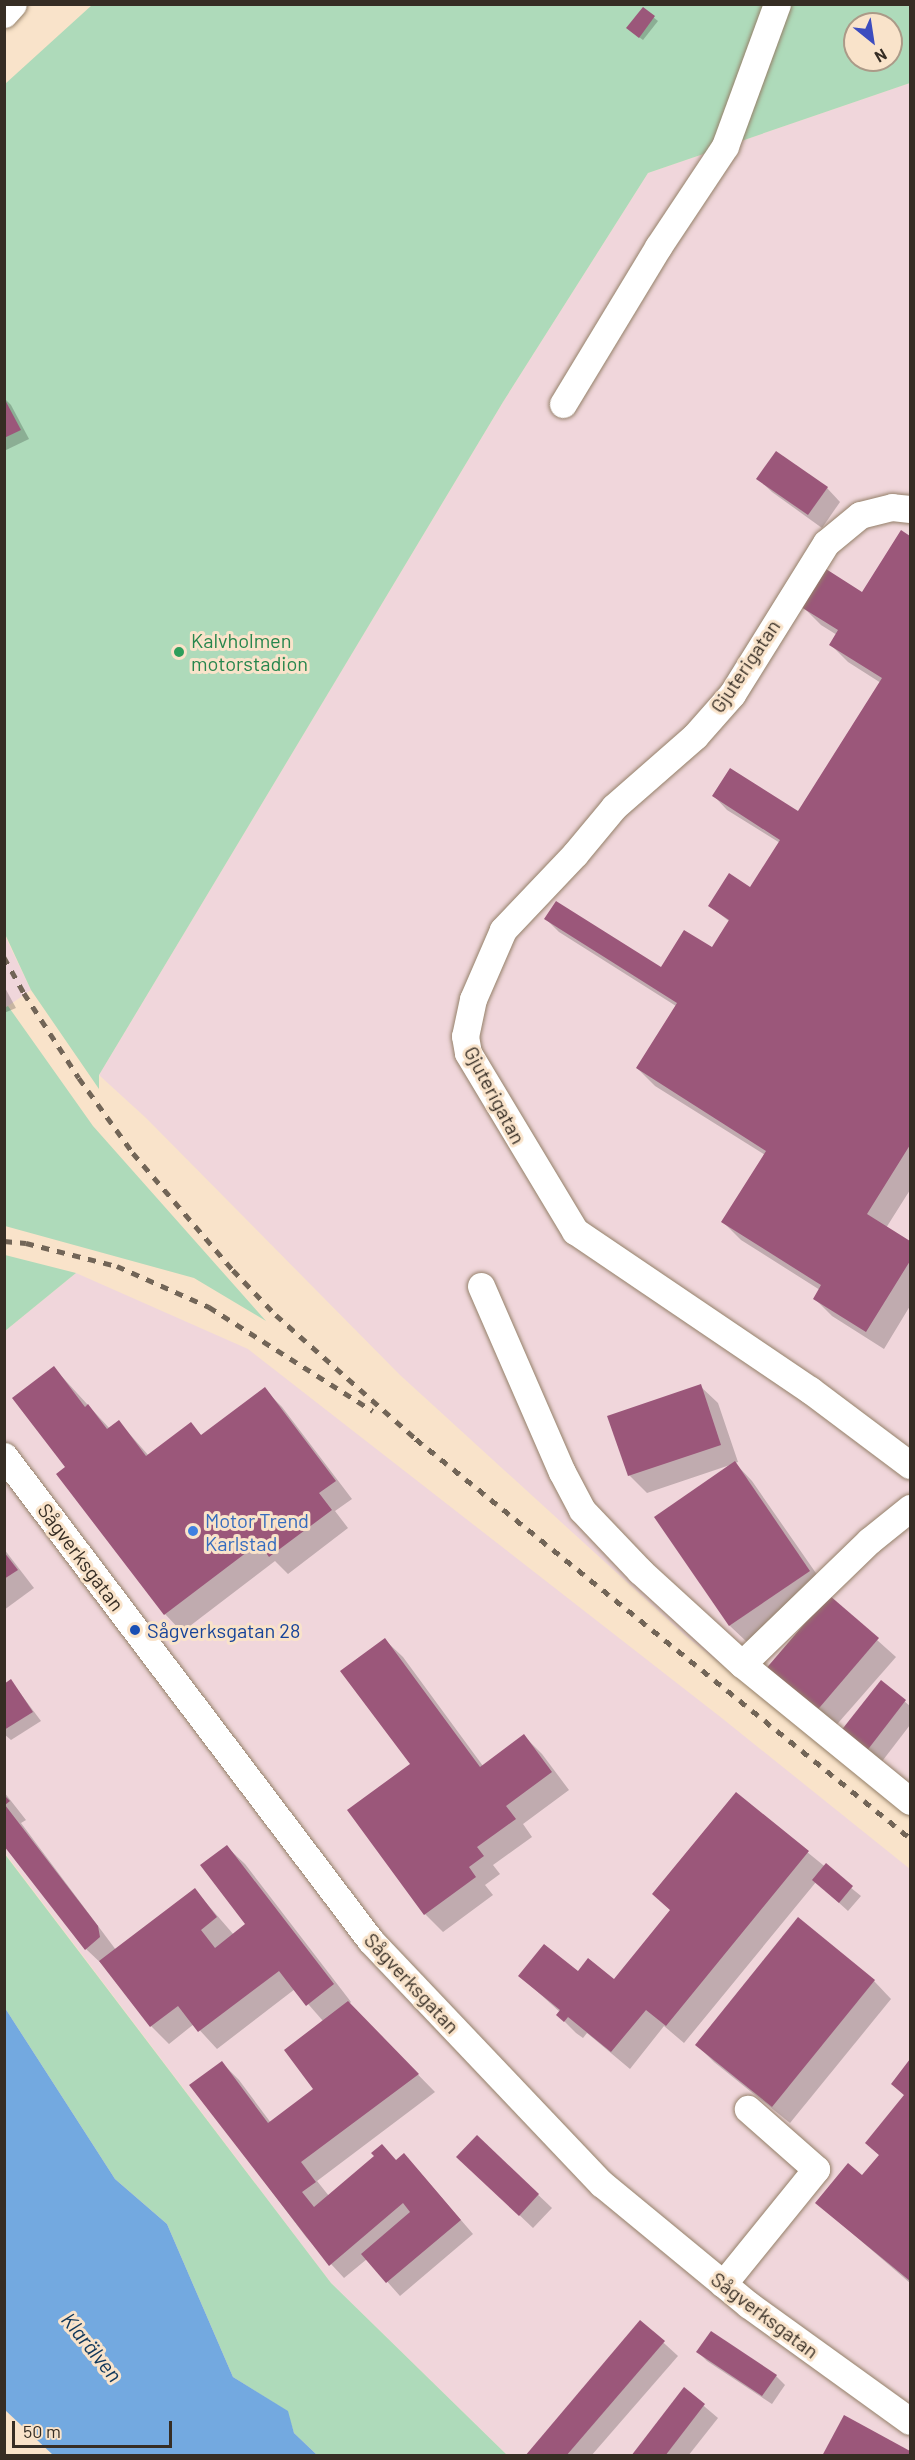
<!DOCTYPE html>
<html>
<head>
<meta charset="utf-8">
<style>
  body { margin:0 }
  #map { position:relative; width:915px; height:2460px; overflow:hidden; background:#f9e3ca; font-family:Barlow,sans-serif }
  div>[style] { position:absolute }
  .industrial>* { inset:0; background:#f0d6db }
  .green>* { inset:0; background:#aedaba }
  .water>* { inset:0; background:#73a9e0 }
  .shadow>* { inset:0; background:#0003 }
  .building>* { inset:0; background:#9b577a }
  .roads { filter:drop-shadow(0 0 2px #948069) drop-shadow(0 0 2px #948069) }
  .minor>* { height:27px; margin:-13.5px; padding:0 13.5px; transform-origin:13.5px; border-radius:13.5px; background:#fff }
  .rail>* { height:4.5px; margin-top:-2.25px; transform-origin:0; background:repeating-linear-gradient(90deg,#726557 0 8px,transparent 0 16px) }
  .dots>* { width:16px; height:16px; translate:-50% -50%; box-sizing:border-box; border:3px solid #f9e3ca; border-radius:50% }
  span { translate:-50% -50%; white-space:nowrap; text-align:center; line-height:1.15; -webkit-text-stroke:6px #f9e3ca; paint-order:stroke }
  .leisure-label { font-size:20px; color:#27864d }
  .left { translate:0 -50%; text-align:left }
  .street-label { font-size:20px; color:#362d24 }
  .shop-label { font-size:20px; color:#366cbe }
  .transit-label { font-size:20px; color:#164399 }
  .water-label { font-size:21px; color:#0e365a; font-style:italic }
  .frame { position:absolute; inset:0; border:6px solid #362d24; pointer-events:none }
  .north { position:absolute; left:843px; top:12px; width:60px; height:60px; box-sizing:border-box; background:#f9e3ca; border:2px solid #ab9a88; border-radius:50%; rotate:150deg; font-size:16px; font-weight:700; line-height:24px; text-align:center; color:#362d24 }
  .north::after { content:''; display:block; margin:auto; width:21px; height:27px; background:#3c4cbf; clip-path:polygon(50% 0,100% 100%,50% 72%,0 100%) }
  .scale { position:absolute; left:12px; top:2421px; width:160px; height:27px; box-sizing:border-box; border:3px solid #362d24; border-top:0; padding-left:8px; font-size:18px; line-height:21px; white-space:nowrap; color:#362d24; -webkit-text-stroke:4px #f9e3ca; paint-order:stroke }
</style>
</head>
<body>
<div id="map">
  <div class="industrial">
    <i style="clip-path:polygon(910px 83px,910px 1816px,687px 1637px,400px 1375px,146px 1118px,99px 1075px,503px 402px,648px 173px)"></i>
    <i style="clip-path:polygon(4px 934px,31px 990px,5px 1008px,4px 1008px)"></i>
    <i style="clip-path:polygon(76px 1273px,248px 1349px,723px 1719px,910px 1869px,910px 2455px,507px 2455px,331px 2283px,5px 1853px,5px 1331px)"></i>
  </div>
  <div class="green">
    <i style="clip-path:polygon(evenodd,92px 5px,910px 5px,910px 83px,648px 173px,503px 402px,99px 1075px,99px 1089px,31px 990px,5px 934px,5px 84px,92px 5px,855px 24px,891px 24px,891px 60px,855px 60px,855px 24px)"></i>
    <i style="clip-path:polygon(8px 1006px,93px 1126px,266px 1321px,194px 1278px,5px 1226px,4px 1008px)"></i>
    <i style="clip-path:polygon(5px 1255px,76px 1273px,5px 1331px,4px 1255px)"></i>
    <i style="clip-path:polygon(4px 1853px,331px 2283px,507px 2455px,317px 2455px,294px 2433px,287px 2411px,233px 2377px,167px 2224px,115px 2179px,5px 2008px)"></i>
  </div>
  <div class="water">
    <i style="clip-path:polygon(5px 2008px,115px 2179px,167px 2224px,233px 2377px,288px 2411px,294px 2433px,317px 2455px,53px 2455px,5px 2410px)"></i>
  </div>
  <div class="shadow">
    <i style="clip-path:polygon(643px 9px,658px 21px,643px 40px,632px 32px)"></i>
    <i style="clip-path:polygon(4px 398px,11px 405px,29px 439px,4px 451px)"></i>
    <i style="clip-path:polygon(758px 479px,827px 488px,840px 502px,822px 528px,772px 492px)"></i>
    <i style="clip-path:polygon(901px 532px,910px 538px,910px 1190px,886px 1228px,910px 1243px,910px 1306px,884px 1349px,832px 1316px,815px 1299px,820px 1290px,741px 1240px,723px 1222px,765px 1155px,655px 1086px,637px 1068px,676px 1006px,559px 932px,546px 919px,661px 969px,712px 949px,730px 922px,710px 906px,751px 889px,780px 843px,727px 810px,714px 796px,799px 813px,881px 683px,848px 662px,831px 645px,837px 635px,821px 625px,803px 607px,862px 594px)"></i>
    <i style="clip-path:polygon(4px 986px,16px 1008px,4px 1013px)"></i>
    <i style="clip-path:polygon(54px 1368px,110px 1429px,119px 1422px,149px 1456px,190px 1424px,202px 1436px,264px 1389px,282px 1407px,352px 1499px,335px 1511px,348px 1528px,288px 1574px,275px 1561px,182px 1632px,165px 1614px,67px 1468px)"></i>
    <i style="clip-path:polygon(700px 1386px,718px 1403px,738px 1462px,735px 1463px,752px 1481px,827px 1589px,748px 1643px,730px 1626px,656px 1517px,730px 1465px,647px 1493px,629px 1475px)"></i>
    <i style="clip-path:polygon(4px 1549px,34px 1588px,4px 1610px)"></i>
    <i style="clip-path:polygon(829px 1597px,896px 1657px,832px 1730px,784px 1689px)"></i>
    <i style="clip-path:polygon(385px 1640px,403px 1657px,483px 1766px,524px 1736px,542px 1754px,569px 1790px,523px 1824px,532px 1837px,493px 1865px,500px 1874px,485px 1885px,493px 1895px,443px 1932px,425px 1914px,349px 1811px,412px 1765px)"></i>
    <i style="clip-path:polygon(11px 1681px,41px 1721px,11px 1740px,4px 1734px,4px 1686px)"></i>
    <i style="clip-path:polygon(881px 1682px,910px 1706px,910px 1725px,880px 1764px,856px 1745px)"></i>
    <i style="clip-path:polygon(4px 1792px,26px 1820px,21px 1823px,116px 1950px,195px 1890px,234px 1935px,247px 1925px,227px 1847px,245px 1864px,351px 2002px,349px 2004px,435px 2092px,317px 2181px,329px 2196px,397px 2161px,417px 2169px,473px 2234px,400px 2296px,367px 2259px,344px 2278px,306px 2237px,192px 2085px,222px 2063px,239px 2080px,271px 2123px,315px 2089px,323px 2021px,295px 1989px,217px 2049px,194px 2024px,169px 2044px,151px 2026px,104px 1966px,86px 1949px,4px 1843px)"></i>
    <i style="clip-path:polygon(736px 1794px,861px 1896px,848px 1911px,816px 1882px,684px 2043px,664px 2026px,630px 2069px,587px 2033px,583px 2038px,576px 2033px,558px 2015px,560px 2012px,520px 1976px,578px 1973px,614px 1981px,671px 1911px,654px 1894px)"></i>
    <i style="clip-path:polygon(874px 1981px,891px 1999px,790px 2123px,714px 2062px,697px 2045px)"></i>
    <i style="clip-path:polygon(910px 2061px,910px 2283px,817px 2203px,862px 2177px,880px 2156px,867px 2143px,905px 2096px,893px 2083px)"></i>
    <i style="clip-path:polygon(477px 2137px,552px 2208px,533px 2228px,472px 2170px)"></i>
    <i style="clip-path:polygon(641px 2322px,678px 2356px,591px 2456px,527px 2456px)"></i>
    <i style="clip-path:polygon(698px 2352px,776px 2376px,785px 2385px,772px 2404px,707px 2361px)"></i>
    <i style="clip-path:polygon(685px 2390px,718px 2418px,688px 2456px,633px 2456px)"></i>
  </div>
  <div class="building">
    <i style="clip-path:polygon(643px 7px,655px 16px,639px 38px,626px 28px)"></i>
    <i style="clip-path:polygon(4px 398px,21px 430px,4px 438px)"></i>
    <i style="clip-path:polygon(776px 451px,828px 487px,808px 515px,756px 479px)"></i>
    <i style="clip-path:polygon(901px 530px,910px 536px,910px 1145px,867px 1214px,910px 1241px,910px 1261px,866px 1332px,813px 1299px,821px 1285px,721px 1222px,766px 1151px,636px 1068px,677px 1003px,544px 919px,556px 901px,661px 967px,684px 930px,712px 947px,729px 920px,708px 906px,729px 873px,750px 887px,780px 840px,712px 796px,730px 768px,798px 811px,882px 678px,829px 645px,838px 630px,801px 607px,826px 569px,862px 592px)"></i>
    <i style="clip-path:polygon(54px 1366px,85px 1407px,88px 1404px,107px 1429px,119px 1420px,146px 1456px,191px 1422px,201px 1435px,265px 1387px,336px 1481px,319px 1493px,332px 1510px,269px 1557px,259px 1543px,164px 1615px,56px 1474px,65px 1467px,12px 1398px)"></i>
    <i style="clip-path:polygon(701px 1384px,721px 1445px,628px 1476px,607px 1416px)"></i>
    <i style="clip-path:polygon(735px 1461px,810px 1571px,729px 1626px,654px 1517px)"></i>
    <i style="clip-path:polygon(4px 1552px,18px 1570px,4px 1579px)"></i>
    <i style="clip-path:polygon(829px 1595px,879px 1638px,814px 1714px,764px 1671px)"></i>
    <i style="clip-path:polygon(385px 1638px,480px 1767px,524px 1734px,552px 1772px,506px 1806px,516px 1819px,477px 1847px,484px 1856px,469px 1867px,476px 1877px,424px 1915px,347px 1810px,410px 1764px,340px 1671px)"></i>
    <i style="clip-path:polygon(11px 1679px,33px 1712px,4px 1730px,4px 1684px)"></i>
    <i style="clip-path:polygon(881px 1680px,906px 1700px,866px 1752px,840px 1732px)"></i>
    <i style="clip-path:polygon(736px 1792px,809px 1851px,666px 2026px,646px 2010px,611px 2052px,568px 2017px,564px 2022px,556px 2015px,560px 2010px,518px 1976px,544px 1944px,578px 1971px,588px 1958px,614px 1979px,670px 1910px,652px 1894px)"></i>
    <i style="clip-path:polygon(4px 1795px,10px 1801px,5px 1805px,98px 1926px,100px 1937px,85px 1950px,4px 1846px)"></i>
    <i style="clip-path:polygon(227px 1845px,334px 1984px,306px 2006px,279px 1971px,198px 2032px,178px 2006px,150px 2027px,99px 1961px,195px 1888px,217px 1917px,201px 1930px,215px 1948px,245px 1924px,200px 1865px)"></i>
    <i style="clip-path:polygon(826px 1863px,853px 1886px,839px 1903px,812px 1880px)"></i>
    <i style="clip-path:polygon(798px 1917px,875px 1980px,772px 2107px,695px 2045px)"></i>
    <i style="clip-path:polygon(348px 2001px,419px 2074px,301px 2162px,316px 2182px,302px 2192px,314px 2207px,374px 2156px,371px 2153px,382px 2144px,396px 2160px,404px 2153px,461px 2220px,386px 2283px,361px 2254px,410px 2212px,403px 2203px,329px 2266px,189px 2085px,222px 2061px,268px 2123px,313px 2089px,284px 2050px)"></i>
    <i style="clip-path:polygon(910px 2059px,910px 2281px,815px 2203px,848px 2163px,862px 2175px,879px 2155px,865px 2143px,904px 2095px,891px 2084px)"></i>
    <i style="clip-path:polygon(477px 2135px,539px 2194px,519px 2216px,456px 2157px)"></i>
    <i style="clip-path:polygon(640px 2320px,665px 2341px,566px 2456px,525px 2456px)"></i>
    <i style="clip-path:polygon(711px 2331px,777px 2375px,762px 2396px,696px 2352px)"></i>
    <i style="clip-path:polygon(684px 2387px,705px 2404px,665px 2456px,631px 2456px)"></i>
    <i style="clip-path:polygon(844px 2415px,910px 2451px,910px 2456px,822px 2456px)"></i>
  </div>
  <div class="roads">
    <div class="minor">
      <i style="left:4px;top:14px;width:13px;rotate:-48deg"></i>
      <i style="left:563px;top:404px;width:184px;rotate:-58.8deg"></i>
      <i style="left:658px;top:247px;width:121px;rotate:-56.4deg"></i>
      <i style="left:725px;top:146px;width:151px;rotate:-69.9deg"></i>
      <i style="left:910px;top:509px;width:18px;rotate:-174deg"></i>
      <i style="left:892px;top:507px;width:33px;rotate:166deg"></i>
      <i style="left:860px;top:515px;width:44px;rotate:140.5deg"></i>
      <i style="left:826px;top:543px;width:178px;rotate:121.9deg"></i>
      <i style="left:732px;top:694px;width:56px;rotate:131.4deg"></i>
      <i style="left:695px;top:736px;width:108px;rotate:138.8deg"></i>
      <i style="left:614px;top:807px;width:61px;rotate:129.7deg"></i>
      <i style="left:575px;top:854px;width:105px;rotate:133.5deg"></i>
      <i style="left:503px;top:930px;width:75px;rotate:113.5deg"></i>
      <i style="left:473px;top:999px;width:38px;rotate:102deg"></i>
      <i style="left:465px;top:1036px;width:17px;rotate:80deg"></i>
      <i style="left:468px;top:1053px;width:208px;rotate:59deg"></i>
      <i style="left:575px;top:1231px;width:284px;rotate:34.1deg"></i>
      <i style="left:810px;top:1390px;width:125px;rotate:36.9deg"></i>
      <i style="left:481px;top:1286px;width:203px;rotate:66.5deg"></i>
      <i style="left:562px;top:1472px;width:43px;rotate:62.2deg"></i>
      <i style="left:582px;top:1510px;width:84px;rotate:46.4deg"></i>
      <i style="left:640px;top:1571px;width:138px;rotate:42.4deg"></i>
      <i style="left:742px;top:1664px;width:217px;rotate:39.2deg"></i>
      <i style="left:4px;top:1456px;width:608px;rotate:52.89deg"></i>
      <i style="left:371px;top:1941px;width:335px;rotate:46.5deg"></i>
      <i style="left:602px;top:2184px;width:190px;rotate:39.5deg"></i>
      <i style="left:749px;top:2305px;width:198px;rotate:35.8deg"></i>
      <i style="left:742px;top:1664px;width:177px;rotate:-44.1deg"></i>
      <i style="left:869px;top:1541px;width:53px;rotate:-38.8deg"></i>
      <i style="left:723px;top:2284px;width:148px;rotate:-51deg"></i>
      <i style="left:816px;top:2169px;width:91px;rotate:-138.6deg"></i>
    </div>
  </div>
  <div class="rail">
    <i style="left:4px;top:957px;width:41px;rotate:60.9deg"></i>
    <i style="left:24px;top:993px;width:101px;rotate:57.1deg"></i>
    <i style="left:79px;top:1078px;width:92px;rotate:54.2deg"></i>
    <i style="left:133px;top:1153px;width:154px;rotate:49.5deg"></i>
    <i style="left:233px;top:1270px;width:62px;rotate:46.3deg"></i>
    <i style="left:276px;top:1315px;width:187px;rotate:41.5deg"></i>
    <i style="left:416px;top:1439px;width:635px;rotate:38.93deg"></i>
    <i style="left:4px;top:1241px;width:22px;rotate:5deg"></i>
    <i style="left:26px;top:1243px;width:94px;rotate:14.2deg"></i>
    <i style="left:117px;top:1266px;width:101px;rotate:24deg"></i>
    <i style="left:209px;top:1307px;width:194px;rotate:32.4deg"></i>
  </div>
  <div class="dots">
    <i style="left:179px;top:652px;background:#2e9e5b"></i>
    <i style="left:193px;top:1531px;background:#3f7fe0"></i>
    <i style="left:135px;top:1630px;background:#1a4fb4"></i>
  </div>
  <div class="leisure-label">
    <span class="left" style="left:191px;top:652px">Kalvholmen<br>motorstadion</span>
  </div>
  <div class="street-label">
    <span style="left:745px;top:666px;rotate:-56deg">Gjuterigatan</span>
    <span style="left:495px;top:1095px;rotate:62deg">Gjuterigatan</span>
    <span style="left:81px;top:1557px;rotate:53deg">Sågverksgatan</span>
    <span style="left:412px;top:1983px;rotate:47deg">Sågverksgatan</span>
    <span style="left:765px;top:2315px;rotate:37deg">Sågverksgatan</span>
  </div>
  <div class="shop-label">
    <span class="left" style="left:205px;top:1532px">Motor Trend<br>Karlstad</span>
  </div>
  <div class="transit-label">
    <span class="left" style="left:147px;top:1630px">Sågverksgatan 28</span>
  </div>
  <div class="water-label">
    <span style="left:92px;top:2347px;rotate:51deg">Klarälven</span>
  </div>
  <div class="frame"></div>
  <div class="north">N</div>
  <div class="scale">50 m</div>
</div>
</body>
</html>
